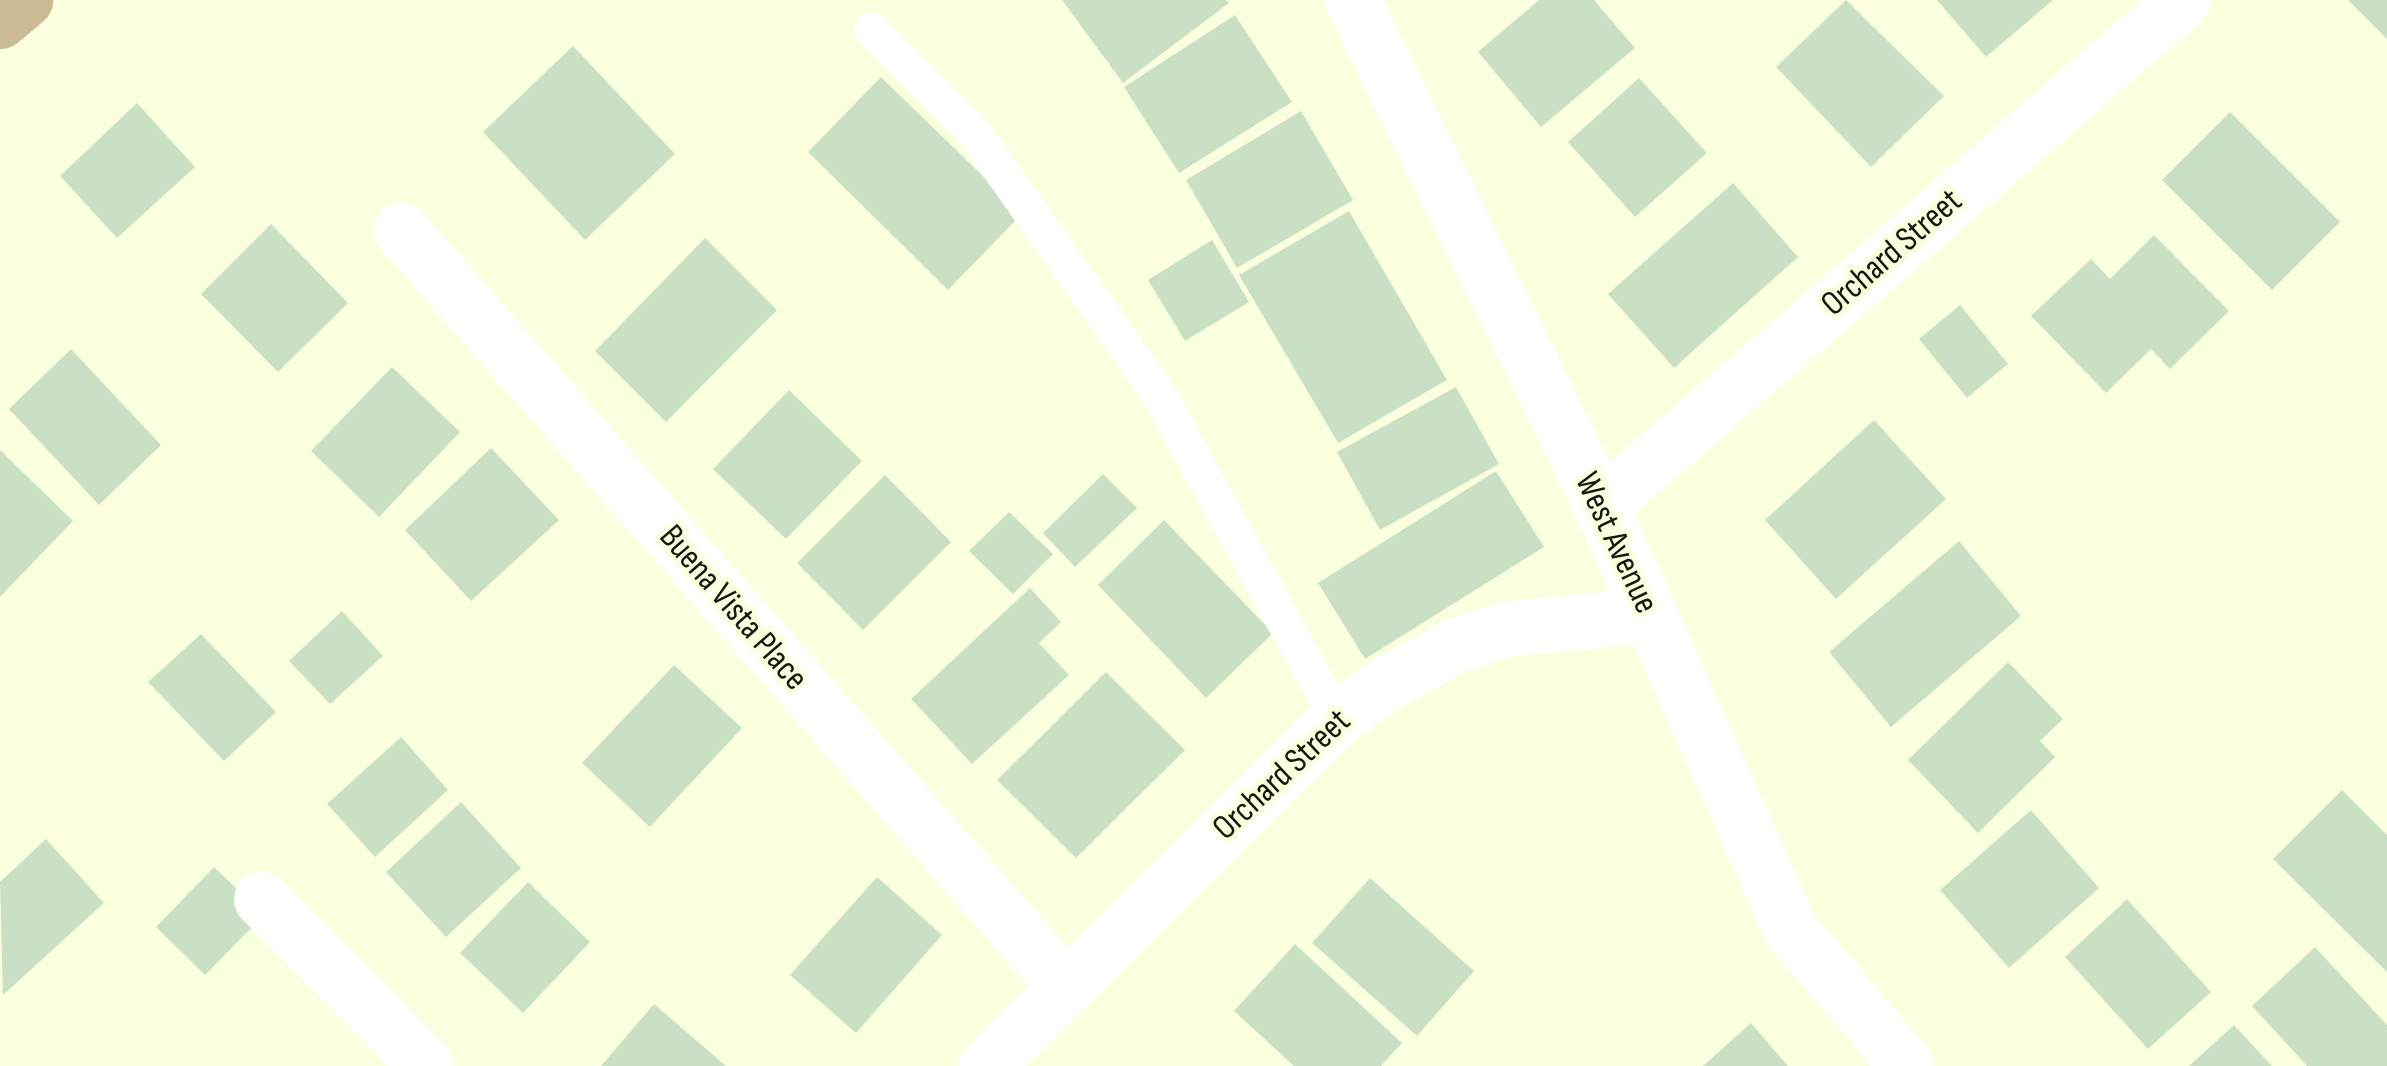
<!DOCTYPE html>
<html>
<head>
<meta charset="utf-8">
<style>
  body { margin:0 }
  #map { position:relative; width:2387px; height:1066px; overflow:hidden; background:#faffdd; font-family:"Sofia Sans Condensed",sans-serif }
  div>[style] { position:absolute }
  .building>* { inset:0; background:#cae0c5 }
  .service>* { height:35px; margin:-17.5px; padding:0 17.5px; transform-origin:17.5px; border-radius:17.5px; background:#fff }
  .minor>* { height:55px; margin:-27.5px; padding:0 27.5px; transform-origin:27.5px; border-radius:27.5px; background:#fff }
  .primary>* { height:55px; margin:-27.5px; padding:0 27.5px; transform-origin:27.5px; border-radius:27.5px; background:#cbbb92 }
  span { translate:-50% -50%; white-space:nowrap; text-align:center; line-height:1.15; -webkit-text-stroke:10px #faffdd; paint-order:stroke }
  .street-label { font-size:35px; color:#16170c }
</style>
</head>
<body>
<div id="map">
  <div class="building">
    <i style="clip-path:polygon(1062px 0,1226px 0,1229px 3px,1123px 83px)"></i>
    <i style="clip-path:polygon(1539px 0,1594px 0,1635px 48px,1541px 127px,1478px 52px)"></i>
    <i style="clip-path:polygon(1846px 0,1944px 96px,1871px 167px,1776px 67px)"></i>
    <i style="clip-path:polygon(1937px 0,2053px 0,1986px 57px)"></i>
    <i style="clip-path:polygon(2348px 0,2387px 0,2387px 39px)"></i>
    <i style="clip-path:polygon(1235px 15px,1292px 102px,1179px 173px,1124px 87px)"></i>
    <i style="clip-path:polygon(573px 46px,675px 154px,585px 240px,483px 132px)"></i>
    <i style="clip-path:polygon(881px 77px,1022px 214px,948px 290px,808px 152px)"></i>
    <i style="clip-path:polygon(1639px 78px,1707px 153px,1635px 217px,1568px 142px)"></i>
    <i style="clip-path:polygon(137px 103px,195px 167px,117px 238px,60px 176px)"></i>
    <i style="clip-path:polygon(1301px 111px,1353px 200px,1237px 268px,1186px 180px)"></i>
    <i style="clip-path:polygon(2230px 112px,2340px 222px,2272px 290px,2162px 180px)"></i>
    <i style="clip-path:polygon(1733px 183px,1798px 257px,1674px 368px,1608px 294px)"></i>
    <i style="clip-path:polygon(1349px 211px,1447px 380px,1338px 443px,1239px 275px)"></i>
    <i style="clip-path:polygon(271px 224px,348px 303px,278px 372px,201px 294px)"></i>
    <i style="clip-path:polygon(2154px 235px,2229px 311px,2170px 369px,2151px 349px,2106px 393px,2031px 316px,2091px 259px,2110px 279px)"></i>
    <i style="clip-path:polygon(705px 238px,777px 310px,666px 422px,595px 351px)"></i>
    <i style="clip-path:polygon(1212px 240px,1249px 302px,1185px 341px,1148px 280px)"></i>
    <i style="clip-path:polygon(1960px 305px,2008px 364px,1967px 398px,1919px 339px)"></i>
    <i style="clip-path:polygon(71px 349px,161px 445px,99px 505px,9px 409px)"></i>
    <i style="clip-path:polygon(392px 367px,460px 432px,379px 517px,311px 451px)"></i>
    <i style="clip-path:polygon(1456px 387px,1499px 464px,1380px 530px,1337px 452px)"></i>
    <i style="clip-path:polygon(789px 390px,862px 461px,786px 539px,713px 469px)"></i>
    <i style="clip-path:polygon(1874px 420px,1946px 499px,1836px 599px,1765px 520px)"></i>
    <i style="clip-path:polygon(491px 448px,559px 520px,471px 601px,405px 530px)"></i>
    <i style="clip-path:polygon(0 450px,73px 521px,0 597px)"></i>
    <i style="clip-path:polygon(1496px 471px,1544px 547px,1365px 659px,1318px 583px)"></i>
    <i style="clip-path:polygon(1103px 474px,1137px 508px,1075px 567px,1043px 533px)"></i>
    <i style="clip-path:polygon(885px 475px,951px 542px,863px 630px,797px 563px)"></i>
    <i style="clip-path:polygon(1009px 512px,1053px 554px,1013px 594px,969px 551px)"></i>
    <i style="clip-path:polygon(1164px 520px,1273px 633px,1206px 698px,1098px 585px)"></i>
    <i style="clip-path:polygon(1959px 541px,2021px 616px,1891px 727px,1829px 652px)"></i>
    <i style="clip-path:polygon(1030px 588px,1061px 622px,1039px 643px,1069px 675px,972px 764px,911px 699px)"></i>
    <i style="clip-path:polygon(342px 611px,383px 656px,330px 704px,289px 661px)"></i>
    <i style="clip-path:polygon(201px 634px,276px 712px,224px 761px,148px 682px)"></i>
    <i style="clip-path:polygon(2008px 662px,2063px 719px,2040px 741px,2055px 757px,1978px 833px,1908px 760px)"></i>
    <i style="clip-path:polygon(674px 665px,742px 728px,650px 827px,582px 763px)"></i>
    <i style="clip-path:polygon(1106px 672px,1185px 750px,1076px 858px,997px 780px)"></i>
    <i style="clip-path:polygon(401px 737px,448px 790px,375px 857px,327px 804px)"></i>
    <i style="clip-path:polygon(2342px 790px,2387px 835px,2387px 972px,2273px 859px)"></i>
    <i style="clip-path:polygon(461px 802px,521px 868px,446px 937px,386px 872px)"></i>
    <i style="clip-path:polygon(2031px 810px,2099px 888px,2009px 968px,1940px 890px)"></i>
    <i style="clip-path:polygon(46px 839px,104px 903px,3px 995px,0 882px)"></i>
    <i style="clip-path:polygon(214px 867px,264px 915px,205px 975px,156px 927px)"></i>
    <i style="clip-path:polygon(877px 877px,942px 935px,856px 1033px,790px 975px)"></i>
    <i style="clip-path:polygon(1370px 878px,1474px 971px,1417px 1036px,1312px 943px)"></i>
    <i style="clip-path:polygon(528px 882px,590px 942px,523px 1013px,460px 953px)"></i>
    <i style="clip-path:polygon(2127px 899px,2211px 992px,2148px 1049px,2065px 957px)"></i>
    <i style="clip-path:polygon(1295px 944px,1402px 1043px,1381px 1066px,1294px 1066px,1234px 1011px)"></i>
    <i style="clip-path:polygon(2315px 947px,2387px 1025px,2387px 1066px,2307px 1066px,2252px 1006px)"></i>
    <i style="clip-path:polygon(654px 1004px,726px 1066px,601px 1066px)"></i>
    <i style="clip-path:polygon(1751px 1023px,1788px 1066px,1703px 1066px)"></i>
    <i style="clip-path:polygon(2234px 1025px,2272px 1066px,2189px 1066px)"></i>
  </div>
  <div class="service">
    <i style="left:872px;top:30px;width:141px;rotate:45deg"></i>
    <i style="left:972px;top:130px;width:316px;rotate:54.7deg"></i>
    <i style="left:1155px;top:388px;width:378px;rotate:61.2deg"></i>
  </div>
  <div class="minor">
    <i style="left:1352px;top:0;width:564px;rotate:63.8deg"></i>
    <i style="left:1601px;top:506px;width:463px;rotate:65.9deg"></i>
    <i style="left:1790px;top:929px;width:180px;rotate:49.5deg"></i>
    <i style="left:401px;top:230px;width:1006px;rotate:48.71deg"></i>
    <i style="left:1601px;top:506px;width:771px;rotate:-41deg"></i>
    <i style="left:261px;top:899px;width:235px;rotate:45.2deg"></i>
    <i style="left:986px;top:1066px;width:494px;rotate:-44.7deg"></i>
    <i style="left:1337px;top:719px;width:56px;rotate:-36.3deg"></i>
    <i style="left:1382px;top:686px;width:85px;rotate:-29deg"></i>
    <i style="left:1456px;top:645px;width:53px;rotate:-17.4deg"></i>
    <i style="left:1507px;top:629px;width:144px;rotate:-5.6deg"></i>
  </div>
  <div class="primary">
    <i style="left:0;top:21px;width:33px;rotate:-40deg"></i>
  </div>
  <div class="street-label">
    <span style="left:1892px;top:253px;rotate:-41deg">Orchard Street</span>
    <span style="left:1616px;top:543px;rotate:65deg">West Avenue</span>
    <span style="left:733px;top:608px;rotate:49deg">Buena Vista Place</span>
    <span style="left:1282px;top:775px;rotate:-43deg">Orchard Street</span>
  </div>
</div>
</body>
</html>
